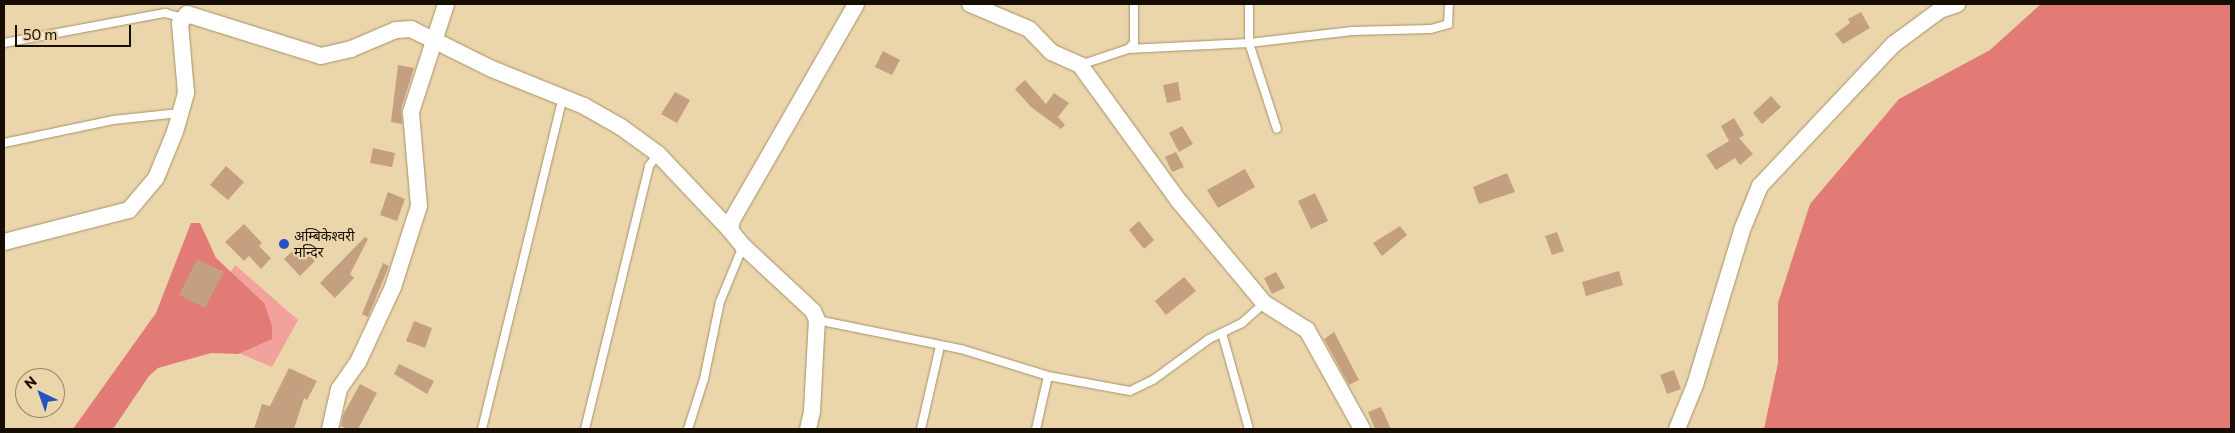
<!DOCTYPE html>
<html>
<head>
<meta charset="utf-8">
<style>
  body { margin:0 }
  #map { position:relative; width:2235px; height:433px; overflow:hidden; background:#ebd5ab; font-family:Commissioner,"Noto Sans Devanagari",sans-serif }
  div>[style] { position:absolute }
  .green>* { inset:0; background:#f2a19c }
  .forest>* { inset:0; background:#e27a75 }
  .building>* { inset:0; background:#c4a080 }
  .roads { filter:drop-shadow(0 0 1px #a59168) drop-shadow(0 0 1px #a59168) }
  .service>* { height:8px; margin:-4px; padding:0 4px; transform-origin:4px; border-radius:4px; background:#fff }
  .minor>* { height:16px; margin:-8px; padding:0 8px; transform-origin:8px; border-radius:8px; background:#fff }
  .dots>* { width:14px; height:14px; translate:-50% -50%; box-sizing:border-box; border:2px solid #ebd5ab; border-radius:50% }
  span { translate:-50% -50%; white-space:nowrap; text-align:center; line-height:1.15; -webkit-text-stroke:4.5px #ebd5ab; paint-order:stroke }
  .poi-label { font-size:14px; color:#160e02 }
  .left { translate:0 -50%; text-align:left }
  .frame { position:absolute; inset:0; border:5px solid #160e02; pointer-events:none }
  .north { position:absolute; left:15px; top:368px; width:50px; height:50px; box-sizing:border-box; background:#ebd5ab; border:1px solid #968567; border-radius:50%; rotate:318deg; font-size:14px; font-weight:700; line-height:20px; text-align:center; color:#160e02 }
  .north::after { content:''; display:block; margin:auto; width:18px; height:22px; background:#2552c0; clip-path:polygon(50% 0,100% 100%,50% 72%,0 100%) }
  .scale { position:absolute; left:15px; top:25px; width:116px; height:22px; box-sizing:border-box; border:2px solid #160e02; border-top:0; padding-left:6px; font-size:15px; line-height:18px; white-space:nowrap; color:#160e02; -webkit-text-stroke:4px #ebd5ab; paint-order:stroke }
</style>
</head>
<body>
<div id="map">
  <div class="green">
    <i style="clip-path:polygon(235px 265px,298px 320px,272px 367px,194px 334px)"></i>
  </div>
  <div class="forest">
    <i style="clip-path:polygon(2041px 4px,2231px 4px,2231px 429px,1764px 429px,1778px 363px,1778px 303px,1810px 204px,1899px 99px,1990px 50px)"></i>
    <i style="clip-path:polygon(191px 223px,200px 223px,216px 258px,264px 303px,272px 326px,272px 339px,238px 354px,211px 353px,158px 368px,149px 376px,113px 429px,73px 429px,156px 313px)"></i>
  </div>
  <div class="building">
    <i style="clip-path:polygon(1861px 12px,1870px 28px,1843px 44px,1835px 34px,1850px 23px,1848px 19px)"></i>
    <i style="clip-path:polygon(883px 51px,900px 60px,892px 75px,875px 67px)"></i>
    <i style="clip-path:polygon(398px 65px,414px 68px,401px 109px,402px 124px,391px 122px)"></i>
    <i style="clip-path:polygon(1025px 80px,1046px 104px,1054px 93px,1069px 103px,1058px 117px,1065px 125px,1061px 129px,1031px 107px,1015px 89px)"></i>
    <i style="clip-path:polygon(1178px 82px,1181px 100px,1167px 103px,1163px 85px)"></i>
    <i style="clip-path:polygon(675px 92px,690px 100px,677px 123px,661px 114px)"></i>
    <i style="clip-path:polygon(1771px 96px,1781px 107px,1762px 124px,1753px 113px)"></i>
    <i style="clip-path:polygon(1734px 118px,1744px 135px,1739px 138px,1753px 154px,1740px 165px,1735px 158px,1716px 170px,1706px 155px,1729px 141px,1721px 126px)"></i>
    <i style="clip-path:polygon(1182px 126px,1193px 144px,1179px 152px,1169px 133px)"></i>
    <i style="clip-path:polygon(373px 148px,395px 153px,392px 167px,370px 163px)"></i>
    <i style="clip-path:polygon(1176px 152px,1184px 167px,1172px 172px,1165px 157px)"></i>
    <i style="clip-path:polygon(226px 166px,244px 182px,228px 200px,210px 185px)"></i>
    <i style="clip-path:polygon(1245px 169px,1255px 187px,1218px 208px,1207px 190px)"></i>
    <i style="clip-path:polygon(1507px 173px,1515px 192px,1479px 204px,1473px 187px)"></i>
    <i style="clip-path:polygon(388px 192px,405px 199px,397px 221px,380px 215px)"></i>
    <i style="clip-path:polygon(1315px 193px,1328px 221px,1311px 229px,1298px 201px)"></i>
    <i style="clip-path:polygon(1139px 221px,1154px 240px,1144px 249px,1129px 230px)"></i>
    <i style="clip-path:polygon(244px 224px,262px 243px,259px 246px,271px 258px,261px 269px,249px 256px,244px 261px,225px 242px)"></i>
    <i style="clip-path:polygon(1400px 226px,1407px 235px,1382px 256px,1373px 243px)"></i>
    <i style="clip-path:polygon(1557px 232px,1564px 251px,1552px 255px,1545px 236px)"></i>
    <i style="clip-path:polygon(365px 237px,368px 239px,350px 274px,354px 278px,335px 298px,320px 283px)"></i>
    <i style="clip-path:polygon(299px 245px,315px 261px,300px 276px,284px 259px)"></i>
    <i style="clip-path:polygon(197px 259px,224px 272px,205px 308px,179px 295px)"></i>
    <i style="clip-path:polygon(383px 263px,389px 266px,368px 317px,362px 314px)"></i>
    <i style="clip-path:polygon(1619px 271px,1623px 285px,1586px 296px,1582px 282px)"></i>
    <i style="clip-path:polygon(1276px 272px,1285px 288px,1272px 294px,1264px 278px)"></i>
    <i style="clip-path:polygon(1184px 277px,1196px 291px,1166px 315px,1155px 301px)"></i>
    <i style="clip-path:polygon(414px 321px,432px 328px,425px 348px,406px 341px)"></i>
    <i style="clip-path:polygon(1334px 332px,1359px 380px,1349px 385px,1324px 339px)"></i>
    <i style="clip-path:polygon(399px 364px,434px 381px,427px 394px,394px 374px)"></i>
    <i style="clip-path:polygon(289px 368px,317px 381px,307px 400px,304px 398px,294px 429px,254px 429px,262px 404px,270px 406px)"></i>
    <i style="clip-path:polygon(1674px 370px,1681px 389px,1667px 394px,1660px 375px)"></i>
    <i style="clip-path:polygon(360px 384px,377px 393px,358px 429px,348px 429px,341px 426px,343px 415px)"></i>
    <i style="clip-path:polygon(1381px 407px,1391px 429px,1375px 429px,1368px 412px)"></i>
  </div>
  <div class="roads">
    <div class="service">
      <i style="left:1249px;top:4px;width:39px;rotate:90deg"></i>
      <i style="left:1249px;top:43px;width:90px;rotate:72deg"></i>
      <i style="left:4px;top:43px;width:164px;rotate:-10.6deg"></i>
      <i style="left:165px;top:13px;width:18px;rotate:16deg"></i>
      <i style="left:1128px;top:49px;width:121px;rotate:-2.8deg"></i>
      <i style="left:1249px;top:43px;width:104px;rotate:-6.6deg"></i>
      <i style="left:1352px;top:31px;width:79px;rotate:-1.5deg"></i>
      <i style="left:1431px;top:29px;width:18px;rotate:-16deg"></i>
      <i style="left:1448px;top:24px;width:20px;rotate:-87deg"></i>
      <i style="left:1080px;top:65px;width:51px;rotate:-18.4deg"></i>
      <i style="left:1128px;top:49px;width:8px;rotate:-45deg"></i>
      <i style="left:1134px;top:43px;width:39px;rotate:-90deg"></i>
      <i style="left:4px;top:143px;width:111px;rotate:-11.9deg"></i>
      <i style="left:113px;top:120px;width:67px;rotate:-6deg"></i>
      <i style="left:817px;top:320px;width:147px;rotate:11.4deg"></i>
      <i style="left:961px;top:349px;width:91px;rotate:17.2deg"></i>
      <i style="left:1048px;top:376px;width:83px;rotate:10.4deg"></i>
      <i style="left:1130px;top:391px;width:25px;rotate:-26deg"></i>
      <i style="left:1153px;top:380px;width:69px;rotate:-36.2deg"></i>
      <i style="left:1209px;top:339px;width:37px;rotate:-26deg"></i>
      <i style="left:1242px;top:323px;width:30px;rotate:-42deg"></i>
      <i style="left:1222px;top:333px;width:100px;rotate:74.3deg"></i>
      <i style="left:482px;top:429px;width:343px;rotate:-76.3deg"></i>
      <i style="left:585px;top:429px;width:271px;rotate:-76.3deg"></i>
      <i style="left:649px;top:166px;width:15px;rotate:-53deg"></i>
      <i style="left:688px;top:429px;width:52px;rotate:-72.3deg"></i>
      <i style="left:704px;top:379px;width:79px;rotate:-78.3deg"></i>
      <i style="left:720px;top:302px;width:61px;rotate:-67.7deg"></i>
      <i style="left:921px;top:429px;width:85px;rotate:-77.1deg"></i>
      <i style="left:1036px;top:429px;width:54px;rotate:-77.2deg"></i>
    </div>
    <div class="minor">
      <i style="left:970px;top:4px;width:64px;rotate:23deg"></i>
      <i style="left:1029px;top:29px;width:32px;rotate:46deg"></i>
      <i style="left:1051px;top:52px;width:32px;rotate:24deg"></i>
      <i style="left:1080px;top:65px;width:167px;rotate:54deg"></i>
      <i style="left:1178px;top:200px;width:134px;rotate:50.1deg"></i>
      <i style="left:1264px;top:303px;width:51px;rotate:32.1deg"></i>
      <i style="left:1307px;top:330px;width:113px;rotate:60.9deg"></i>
      <i style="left:4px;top:242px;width:129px;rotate:-14.4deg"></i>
      <i style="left:129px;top:210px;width:42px;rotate:-49.8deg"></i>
      <i style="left:156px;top:178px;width:50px;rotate:-67.6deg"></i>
      <i style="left:175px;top:132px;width:41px;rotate:-74.2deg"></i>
      <i style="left:186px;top:93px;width:70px;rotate:-94.9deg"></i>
      <i style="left:180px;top:23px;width:11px;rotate:-52deg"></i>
      <i style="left:187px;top:14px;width:140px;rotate:17.4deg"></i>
      <i style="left:321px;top:56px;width:31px;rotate:-13deg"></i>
      <i style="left:351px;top:49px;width:49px;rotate:-22.9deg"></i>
      <i style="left:396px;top:30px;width:15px;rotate:-4deg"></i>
      <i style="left:411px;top:29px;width:90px;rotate:26.3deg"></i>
      <i style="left:492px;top:69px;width:99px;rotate:21.9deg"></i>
      <i style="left:584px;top:106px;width:43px;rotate:29.6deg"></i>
      <i style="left:621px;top:127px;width:46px;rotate:36.1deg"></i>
      <i style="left:658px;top:154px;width:105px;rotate:46.5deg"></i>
      <i style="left:330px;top:429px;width:41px;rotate:-77.3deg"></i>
      <i style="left:339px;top:389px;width:33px;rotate:-55deg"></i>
      <i style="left:358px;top:362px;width:83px;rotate:-65deg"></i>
      <i style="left:393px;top:287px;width:85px;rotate:-72.2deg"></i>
      <i style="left:419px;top:206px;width:94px;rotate:-94.9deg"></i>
      <i style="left:411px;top:112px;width:114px;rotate:-72deg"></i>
      <i style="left:808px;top:429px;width:18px;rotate:-77deg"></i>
      <i style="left:812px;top:411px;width:91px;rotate:-86.9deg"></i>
      <i style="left:817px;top:320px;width:10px;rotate:-114deg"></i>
      <i style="left:813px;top:311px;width:96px;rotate:-137.1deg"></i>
      <i style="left:743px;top:246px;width:21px;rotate:-129deg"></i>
      <i style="left:730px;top:230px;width:10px;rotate:-79deg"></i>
      <i style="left:732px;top:220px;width:249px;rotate:-60.1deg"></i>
      <i style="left:1677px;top:429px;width:48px;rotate:-67.8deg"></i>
      <i style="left:1695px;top:385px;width:162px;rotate:-73.1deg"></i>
      <i style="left:1742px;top:230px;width:48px;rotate:-67.8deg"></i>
      <i style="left:1760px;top:186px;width:195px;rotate:-46.7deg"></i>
      <i style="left:1894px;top:44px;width:57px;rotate:-36.5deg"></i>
      <i style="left:1940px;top:10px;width:18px;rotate:-19deg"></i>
    </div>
  </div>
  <div class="dots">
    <i style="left:284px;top:244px;background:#2552c0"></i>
  </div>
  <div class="poi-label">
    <span class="left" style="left:294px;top:244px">अम्बिकेश्‍वरी<br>मन्दिर</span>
  </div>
  <div class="frame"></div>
  <div class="north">N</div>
  <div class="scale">50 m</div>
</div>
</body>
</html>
